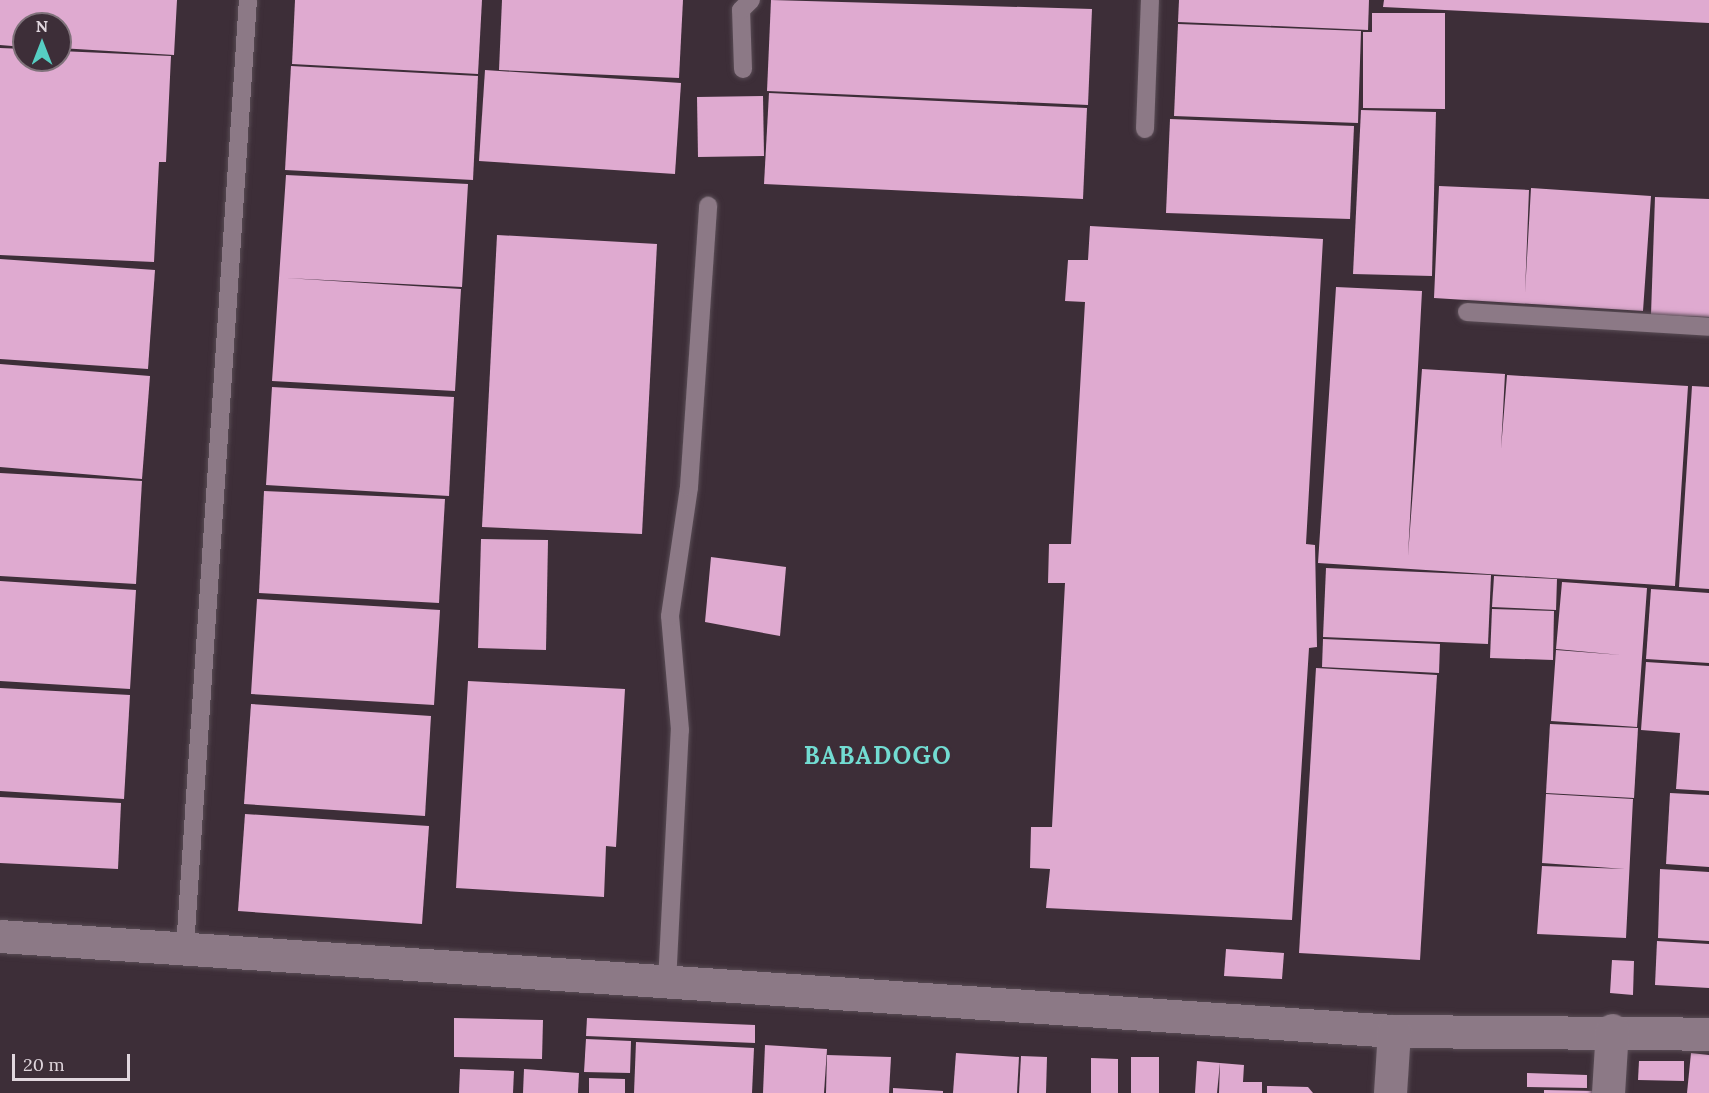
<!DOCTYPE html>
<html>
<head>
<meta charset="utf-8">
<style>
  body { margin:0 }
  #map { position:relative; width:1709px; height:1093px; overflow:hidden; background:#3d2e38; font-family:Lora,serif }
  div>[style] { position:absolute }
  .building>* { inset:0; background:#dfaad0 }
  .roads { filter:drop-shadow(0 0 2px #594c55) drop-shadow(0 0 2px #594c55) }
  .service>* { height:18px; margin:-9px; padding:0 9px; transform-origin:9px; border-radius:9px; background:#8c7986 }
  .minor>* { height:33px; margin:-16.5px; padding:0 16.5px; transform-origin:16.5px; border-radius:16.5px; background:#8c7986 }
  span { translate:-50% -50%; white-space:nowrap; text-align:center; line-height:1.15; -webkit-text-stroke:6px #3d2e38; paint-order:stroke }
  .district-label { font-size:24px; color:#72dcd2; font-weight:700; letter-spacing:1.5px }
  .north { position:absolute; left:12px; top:12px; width:60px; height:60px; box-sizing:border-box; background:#3d2e38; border:2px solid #7f727a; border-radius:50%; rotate:0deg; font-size:16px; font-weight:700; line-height:24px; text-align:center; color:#e1d7de }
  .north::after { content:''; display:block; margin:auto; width:21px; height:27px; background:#56cec3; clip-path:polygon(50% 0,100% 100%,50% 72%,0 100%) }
  .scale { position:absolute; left:12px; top:1054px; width:118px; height:27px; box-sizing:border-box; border:3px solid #e1d7de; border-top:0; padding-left:8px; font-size:18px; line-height:21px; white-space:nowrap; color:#e1d7de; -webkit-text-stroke:4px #3d2e38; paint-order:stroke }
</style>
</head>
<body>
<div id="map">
  <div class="building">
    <i style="clip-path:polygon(0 0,177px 0,174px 55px,60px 48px,60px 24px,24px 24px,24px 47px,0 45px)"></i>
    <i style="clip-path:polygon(295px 0,482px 0,478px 74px,292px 64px)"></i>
    <i style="clip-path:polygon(502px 0,683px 0,679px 78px,499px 70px)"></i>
    <i style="clip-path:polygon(771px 0,1092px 9px,1088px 105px,767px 91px)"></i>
    <i style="clip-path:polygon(1179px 0,1369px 0,1368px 30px,1178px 22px)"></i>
    <i style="clip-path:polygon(1384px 0,1709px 0,1709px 23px,1383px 7px)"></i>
    <i style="clip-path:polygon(1372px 13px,1445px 13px,1445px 109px,1363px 108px,1363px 32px,1372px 32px)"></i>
    <i style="clip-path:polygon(1178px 24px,1361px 31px,1358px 123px,1174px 116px)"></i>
    <i style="clip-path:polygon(0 48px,24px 49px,24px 60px,60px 60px,60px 51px,171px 56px,166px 162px,159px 162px,154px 262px,0 255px)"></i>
    <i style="clip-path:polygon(291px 66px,478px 76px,473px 180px,285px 170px)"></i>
    <i style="clip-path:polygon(485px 70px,681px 83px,675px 174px,479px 161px)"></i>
    <i style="clip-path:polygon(769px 93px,1087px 108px,1083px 199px,764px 184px)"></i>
    <i style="clip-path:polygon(763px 96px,764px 156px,698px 157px,697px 97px)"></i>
    <i style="clip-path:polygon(1361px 110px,1436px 112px,1432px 276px,1353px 274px)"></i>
    <i style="clip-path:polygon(1170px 119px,1354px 126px,1350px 219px,1166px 213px)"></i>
    <i style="clip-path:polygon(286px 175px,468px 184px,462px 287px,286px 278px,461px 289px,455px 391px,272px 381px)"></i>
    <i style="clip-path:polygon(1439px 186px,1529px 190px,1525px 293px,1531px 188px,1651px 196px,1643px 311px,1434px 298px)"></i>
    <i style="clip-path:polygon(1655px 197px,1709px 199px,1709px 317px,1651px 315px)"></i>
    <i style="clip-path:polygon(1090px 226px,1323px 239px,1306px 544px,1315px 545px,1317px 647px,1309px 648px,1292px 920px,1046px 908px,1050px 869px,1030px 868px,1031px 827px,1052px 827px,1065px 583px,1048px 583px,1049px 544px,1071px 544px,1085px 302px,1065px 301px,1068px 260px,1088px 260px)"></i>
    <i style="clip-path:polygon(497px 235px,657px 244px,642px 534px,482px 527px)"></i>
    <i style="clip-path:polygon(0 259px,155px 270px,148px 369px,0 359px)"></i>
    <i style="clip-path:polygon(1336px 287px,1422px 291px,1408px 556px,1422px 369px,1505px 374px,1501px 449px,1507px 375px,1688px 386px,1675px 586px,1318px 563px)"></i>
    <i style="clip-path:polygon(0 364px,150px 376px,142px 479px,0 467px)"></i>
    <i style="clip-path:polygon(1692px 386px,1709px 387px,1709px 589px,1679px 587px)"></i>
    <i style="clip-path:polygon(272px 387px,454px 397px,449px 496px,266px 485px)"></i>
    <i style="clip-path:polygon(0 473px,142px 481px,136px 584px,0 576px)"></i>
    <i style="clip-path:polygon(264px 491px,445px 499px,439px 603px,259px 593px)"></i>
    <i style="clip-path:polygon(481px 539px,548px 540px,546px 650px,478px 648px)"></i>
    <i style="clip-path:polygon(711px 557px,786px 567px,780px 636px,705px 622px)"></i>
    <i style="clip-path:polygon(1326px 568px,1491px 575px,1488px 644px,1323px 637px)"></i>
    <i style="clip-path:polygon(1494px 576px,1557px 579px,1556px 610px,1492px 607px)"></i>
    <i style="clip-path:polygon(0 581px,136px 590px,130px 689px,0 681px)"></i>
    <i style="clip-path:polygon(1562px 582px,1647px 588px,1637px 727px,1551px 721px,1556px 650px,1621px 655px,1556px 649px)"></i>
    <i style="clip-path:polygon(1651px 589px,1709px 593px,1709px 663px,1646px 659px)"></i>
    <i style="clip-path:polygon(257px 599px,440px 610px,434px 705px,251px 694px)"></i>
    <i style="clip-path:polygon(1492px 609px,1554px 611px,1553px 660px,1490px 658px)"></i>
    <i style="clip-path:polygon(1323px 639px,1440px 644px,1439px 673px,1322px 667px)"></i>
    <i style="clip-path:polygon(1646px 662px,1709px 666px,1709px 791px,1676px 789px,1680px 733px,1641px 730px)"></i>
    <i style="clip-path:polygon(1316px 668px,1437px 675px,1420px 960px,1299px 953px)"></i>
    <i style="clip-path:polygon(468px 681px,625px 689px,616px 847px,606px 846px,604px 897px,456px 888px)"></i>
    <i style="clip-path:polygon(0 688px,130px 695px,124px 799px,0 791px)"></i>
    <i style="clip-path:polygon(251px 704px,431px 716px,425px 816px,244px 804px)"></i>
    <i style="clip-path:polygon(1550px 724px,1638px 728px,1634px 798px,1546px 793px)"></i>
    <i style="clip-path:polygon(1670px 793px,1709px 795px,1709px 867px,1666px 864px)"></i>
    <i style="clip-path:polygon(1546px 794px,1633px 799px,1626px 938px,1537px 934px,1542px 866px,1625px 869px,1542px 863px)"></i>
    <i style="clip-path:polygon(0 797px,121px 803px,118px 869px,0 863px)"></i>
    <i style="clip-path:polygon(245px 814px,429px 826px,422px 924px,238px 911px)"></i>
    <i style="clip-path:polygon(1660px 869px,1709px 872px,1709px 941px,1658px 938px)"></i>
    <i style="clip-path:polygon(1657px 941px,1709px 944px,1709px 988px,1655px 985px)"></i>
    <i style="clip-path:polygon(1226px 949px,1284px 953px,1282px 979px,1224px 976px)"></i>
    <i style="clip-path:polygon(1612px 960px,1634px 961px,1633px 995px,1610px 993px)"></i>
    <i style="clip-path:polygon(454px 1018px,543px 1020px,542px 1059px,454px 1057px)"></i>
    <i style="clip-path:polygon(587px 1018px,755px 1025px,755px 1043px,586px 1036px)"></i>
    <i style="clip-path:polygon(586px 1039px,631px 1041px,630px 1073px,584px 1072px)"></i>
    <i style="clip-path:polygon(636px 1042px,754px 1048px,752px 1093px,634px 1093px)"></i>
    <i style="clip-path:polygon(765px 1045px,827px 1049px,824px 1093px,763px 1093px)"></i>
    <i style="clip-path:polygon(956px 1053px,1019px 1057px,1017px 1093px,953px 1093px)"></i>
    <i style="clip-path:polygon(1691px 1053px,1709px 1055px,1709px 1093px,1687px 1093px)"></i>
    <i style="clip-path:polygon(827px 1055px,891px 1057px,889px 1093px,826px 1093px)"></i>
    <i style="clip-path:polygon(1021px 1056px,1047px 1057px,1046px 1093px,1019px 1093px)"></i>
    <i style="clip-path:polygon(1131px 1057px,1159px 1057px,1159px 1093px,1131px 1093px)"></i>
    <i style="clip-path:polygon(1091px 1058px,1118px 1059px,1118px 1093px,1091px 1093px)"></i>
    <i style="clip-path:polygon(1197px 1061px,1220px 1063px,1217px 1093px,1195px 1093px)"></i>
    <i style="clip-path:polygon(1639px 1061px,1684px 1061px,1684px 1081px,1638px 1080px)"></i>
    <i style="clip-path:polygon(1220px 1063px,1244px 1065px,1243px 1082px,1262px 1082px,1262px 1093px,1219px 1093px)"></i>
    <i style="clip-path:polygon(460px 1069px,514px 1071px,513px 1093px,459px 1093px)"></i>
    <i style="clip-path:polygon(524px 1069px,579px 1073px,578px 1093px,523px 1093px)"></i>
    <i style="clip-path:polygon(1527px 1073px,1587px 1075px,1587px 1088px,1527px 1087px)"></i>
    <i style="clip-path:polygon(589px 1078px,625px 1079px,625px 1093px,589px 1093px)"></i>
    <i style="clip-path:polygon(1267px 1086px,1308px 1087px,1313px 1093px,1267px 1093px)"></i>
    <i style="clip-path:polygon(893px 1088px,943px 1091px,943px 1093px,893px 1093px)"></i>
    <i style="clip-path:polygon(1544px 1090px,1595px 1091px,1595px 1093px,1544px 1093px)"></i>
  </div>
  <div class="roads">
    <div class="service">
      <i style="left:743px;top:69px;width:59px;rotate:-91.9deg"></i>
      <i style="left:741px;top:10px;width:14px;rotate:-45deg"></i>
      <i style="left:1145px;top:129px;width:129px;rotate:-87.8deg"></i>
      <i style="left:1467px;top:312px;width:242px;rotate:3.5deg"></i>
      <i style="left:185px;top:948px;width:950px;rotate:-86.2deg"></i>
      <i style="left:667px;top:983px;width:253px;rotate:-87.1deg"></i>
      <i style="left:680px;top:730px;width:114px;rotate:-95deg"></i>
      <i style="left:670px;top:616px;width:130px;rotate:-81.6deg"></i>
      <i style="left:689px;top:487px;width:282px;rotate:-86.1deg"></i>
    </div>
    <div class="minor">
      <i style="left:0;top:936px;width:1397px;rotate:3.9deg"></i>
      <i style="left:1394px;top:1031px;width:315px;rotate:0.5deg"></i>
      <i style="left:1390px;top:1093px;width:62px;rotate:-86.3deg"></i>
      <i style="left:1608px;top:1093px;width:63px;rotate:-86.4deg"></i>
    </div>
  </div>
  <div class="district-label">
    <span style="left:878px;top:756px">BABADOGO</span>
  </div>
  <div class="north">N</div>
  <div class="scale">20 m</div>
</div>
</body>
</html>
